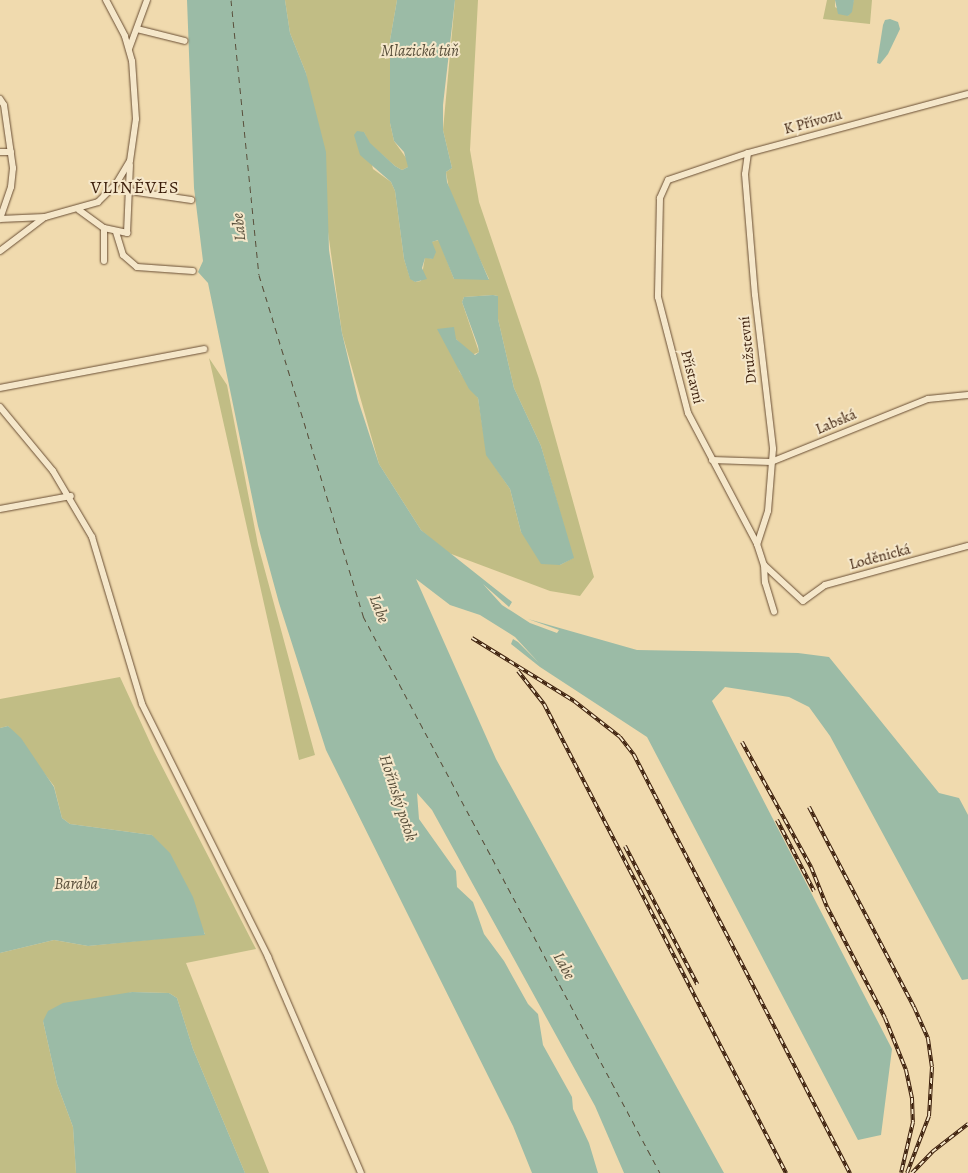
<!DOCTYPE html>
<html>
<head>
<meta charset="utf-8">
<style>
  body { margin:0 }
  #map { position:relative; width:968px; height:1173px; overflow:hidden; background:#f0daae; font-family:Alegreya,serif }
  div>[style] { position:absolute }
  .green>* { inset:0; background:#c1bd85 }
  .water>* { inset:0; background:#9bbba6 }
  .ferry>* { height:1px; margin-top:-0.5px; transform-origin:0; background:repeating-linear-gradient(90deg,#584e3a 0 6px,transparent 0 11px) }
  .roads { filter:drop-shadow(0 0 1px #694e34) drop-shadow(0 0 1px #694e34) }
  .minor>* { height:6px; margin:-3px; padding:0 3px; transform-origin:3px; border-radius:3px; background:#f5e7ca }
  .rail>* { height:4px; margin-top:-2px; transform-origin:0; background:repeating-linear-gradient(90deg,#f5e7ca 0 5.5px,#3c1f0c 0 11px); box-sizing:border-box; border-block:1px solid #3c1f0c }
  span { translate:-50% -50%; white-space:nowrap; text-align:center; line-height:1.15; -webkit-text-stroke:4px #f5e7ca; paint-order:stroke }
  .street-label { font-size:15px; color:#3c1f0c }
  .water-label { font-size:16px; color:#584e3a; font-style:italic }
  .quarter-label { font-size:18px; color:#3c1f0c; letter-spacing:1px }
</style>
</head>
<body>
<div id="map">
  <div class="green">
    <i style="clip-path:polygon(evenodd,285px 0,397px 0,390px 40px,390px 123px,394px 141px,409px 162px,408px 167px,402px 170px,395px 166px,369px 143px,364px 132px,373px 169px,391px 182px,395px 191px,404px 259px,410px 278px,415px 282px,421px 281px,425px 257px,433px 259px,431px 242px,439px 240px,454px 279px,489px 279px,450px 195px,446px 172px,452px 168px,443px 130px,455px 0,478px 0,470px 150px,479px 202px,539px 379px,594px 577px,580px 596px,550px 591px,446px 552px,421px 530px,379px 464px,342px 333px,306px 73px,290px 33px,285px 0,493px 295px,498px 296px,498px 319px,514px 388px,541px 446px,573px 558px,560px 565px,521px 532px,510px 489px,487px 455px,478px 398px,459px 371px,456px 339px,472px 355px,479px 352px,462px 302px,464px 297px,493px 295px)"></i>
    <i style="clip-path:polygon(827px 0,835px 0,835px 7px,848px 16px,854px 0,872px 0,870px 24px,823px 19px)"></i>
    <i style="clip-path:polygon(209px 358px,227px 385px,258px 545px,315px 755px,299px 760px)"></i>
    <i style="clip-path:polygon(120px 677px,154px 751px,256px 949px,186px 963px,269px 1173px,245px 1173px,193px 1049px,177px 998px,169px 993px,132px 992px,43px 1021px,57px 1084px,73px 1127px,76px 1173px,0 1173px,0 953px,54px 940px,88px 946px,205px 934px,152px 835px,70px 824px,62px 818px,54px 786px,8px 726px,0 728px,0 699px)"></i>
  </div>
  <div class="water">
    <i style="clip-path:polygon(187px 0,285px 0,290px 33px,306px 73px,326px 152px,329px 250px,342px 333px,358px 400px,379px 464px,421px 530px,512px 602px,509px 607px,483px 584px,502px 605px,530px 623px,557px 633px,559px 630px,528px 619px,637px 650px,798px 653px,829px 657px,939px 793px,959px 798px,968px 815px,968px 979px,962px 980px,830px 736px,809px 707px,789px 697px,725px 687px,712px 701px,892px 1049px,881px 1135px,858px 1140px,647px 737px,540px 667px,511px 644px,513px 639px,518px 642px,539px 663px,515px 637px,480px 615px,450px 605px,416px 579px,496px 759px,724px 1173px,624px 1173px,595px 1106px,432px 810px,417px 793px,419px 819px,456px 871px,457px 887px,473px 902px,484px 934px,504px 961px,528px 1004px,538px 1014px,543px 1045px,572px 1097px,573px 1109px,589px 1143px,598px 1173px,532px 1173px,513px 1126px,326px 750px,279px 603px,258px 526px,208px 283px,198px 272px,203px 261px,194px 188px)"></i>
    <i style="clip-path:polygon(397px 0,455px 0,443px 105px,443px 130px,452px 168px,446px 172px,447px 182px,489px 280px,454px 279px,438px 240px,432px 242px,436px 252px,433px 259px,425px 258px,422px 268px,427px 279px,415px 282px,410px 279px,404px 259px,395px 191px,391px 182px,360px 155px,354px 135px,357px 131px,364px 132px,370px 143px,395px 166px,402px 170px,408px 167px,404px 152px,394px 141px,390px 123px,390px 40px)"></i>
    <i style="clip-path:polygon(835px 0,854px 0,852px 12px,848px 16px,838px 14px)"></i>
    <i style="clip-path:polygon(890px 19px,898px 22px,900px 29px,888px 54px,880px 64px,877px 63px,883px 25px,885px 20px)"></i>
    <i style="clip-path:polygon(493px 295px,498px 296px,498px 319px,514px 388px,541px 446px,574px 558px,560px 565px,541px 564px,521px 532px,510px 489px,486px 455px,478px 398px,469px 389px,437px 329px,454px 327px,456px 339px,475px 355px,479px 352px,478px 346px,462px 302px,464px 297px)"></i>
    <i style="clip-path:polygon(8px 726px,21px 738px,54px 787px,62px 818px,70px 824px,152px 835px,170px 853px,193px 897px,205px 935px,88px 946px,54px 940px,0 953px,0 728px)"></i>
    <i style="clip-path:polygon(132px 992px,169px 993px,177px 998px,193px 1049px,245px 1173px,76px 1173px,73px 1127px,57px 1084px,43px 1021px,48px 1011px,63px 1003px)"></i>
  </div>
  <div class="ferry">
    <i style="left:231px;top:0;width:276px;rotate:84.2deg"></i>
    <i style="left:259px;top:275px;width:357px;rotate:73deg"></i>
    <i style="left:363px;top:616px;width:631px;rotate:61.93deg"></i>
  </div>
  <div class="roads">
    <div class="minor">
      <i style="left:137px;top:29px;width:49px;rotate:14deg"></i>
      <i style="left:129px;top:49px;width:52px;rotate:-69.8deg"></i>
      <i style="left:968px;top:94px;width:228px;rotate:165deg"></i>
      <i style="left:748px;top:153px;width:84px;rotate:161.4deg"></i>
      <i style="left:668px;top:180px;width:20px;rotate:114deg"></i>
      <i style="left:660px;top:198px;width:99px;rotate:91.2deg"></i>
      <i style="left:658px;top:297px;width:120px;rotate:75.5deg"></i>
      <i style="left:688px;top:413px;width:148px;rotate:62.2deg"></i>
      <i style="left:757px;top:544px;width:22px;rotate:72deg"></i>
      <i style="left:764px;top:565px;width:53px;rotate:42.7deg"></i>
      <i style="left:803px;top:601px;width:27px;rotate:-36deg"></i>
      <i style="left:825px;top:585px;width:148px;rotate:-15.3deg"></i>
      <i style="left:0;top:99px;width:7px;rotate:56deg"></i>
      <i style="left:4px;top:105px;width:64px;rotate:81.9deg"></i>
      <i style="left:13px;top:168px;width:19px;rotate:96deg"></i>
      <i style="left:11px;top:187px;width:34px;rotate:109deg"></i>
      <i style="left:0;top:152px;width:11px"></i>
      <i style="left:748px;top:153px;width:21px;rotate:98deg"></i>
      <i style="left:745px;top:174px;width:121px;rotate:85.3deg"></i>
      <i style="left:755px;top:295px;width:155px;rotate:83.3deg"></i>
      <i style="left:773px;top:449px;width:62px;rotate:94.6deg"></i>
      <i style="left:768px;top:511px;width:35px;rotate:108deg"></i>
      <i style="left:130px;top:191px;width:62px;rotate:8.4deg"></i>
      <i style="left:79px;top:210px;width:31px;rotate:36deg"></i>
      <i style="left:104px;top:228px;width:33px;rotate:90deg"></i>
      <i style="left:0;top:219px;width:45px;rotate:-2.5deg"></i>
      <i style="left:104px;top:228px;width:24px;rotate:12deg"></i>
      <i style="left:127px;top:233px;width:68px;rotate:-87.5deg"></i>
      <i style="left:116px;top:232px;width:24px;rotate:73deg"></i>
      <i style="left:123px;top:255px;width:18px;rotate:41deg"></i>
      <i style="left:137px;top:267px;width:56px;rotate:4.1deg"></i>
      <i style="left:0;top:251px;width:56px;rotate:-37.1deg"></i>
      <i style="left:45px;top:217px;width:55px;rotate:-15.8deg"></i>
      <i style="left:98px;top:202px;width:25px;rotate:-45deg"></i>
      <i style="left:116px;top:184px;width:27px;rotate:-59deg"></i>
      <i style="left:130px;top:161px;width:42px;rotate:-81.9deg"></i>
      <i style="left:136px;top:119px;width:58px;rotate:-93.9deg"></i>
      <i style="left:132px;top:61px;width:26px;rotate:-106deg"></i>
      <i style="left:125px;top:36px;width:41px;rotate:-117.8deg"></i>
      <i style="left:0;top:388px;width:208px;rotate:-10.8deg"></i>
      <i style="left:0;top:407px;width:83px;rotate:50.4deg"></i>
      <i style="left:53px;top:471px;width:77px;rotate:59.4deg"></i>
      <i style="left:92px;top:537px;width:174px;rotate:73.3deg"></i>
      <i style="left:142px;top:704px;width:283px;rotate:63.5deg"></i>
      <i style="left:268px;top:957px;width:235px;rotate:66.7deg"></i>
      <i style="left:712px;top:460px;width:59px;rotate:1.9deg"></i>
      <i style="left:771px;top:462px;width:169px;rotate:-21.9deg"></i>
      <i style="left:928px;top:399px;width:40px;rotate:-5.7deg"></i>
      <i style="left:0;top:509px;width:72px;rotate:-10.4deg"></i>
      <i style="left:764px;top:565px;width:17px;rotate:87deg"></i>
      <i style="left:765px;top:582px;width:31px;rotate:73deg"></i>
    </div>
  </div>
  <div class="rail">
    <i style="left:472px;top:638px;width:120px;rotate:31.7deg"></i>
    <i style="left:574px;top:701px;width:58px;rotate:38deg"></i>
    <i style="left:620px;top:737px;width:23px;rotate:52deg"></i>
    <i style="left:634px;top:755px;width:471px;rotate:62.7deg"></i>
    <i style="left:518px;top:671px;width:42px;rotate:51.8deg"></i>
    <i style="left:544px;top:704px;width:528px;rotate:62.71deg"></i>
    <i style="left:742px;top:742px;width:143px;rotate:61.1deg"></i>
    <i style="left:811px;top:867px;width:43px;rotate:68.2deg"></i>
    <i style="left:827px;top:907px;width:125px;rotate:62.4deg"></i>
    <i style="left:885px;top:1018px;width:56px;rotate:68deg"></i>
    <i style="left:906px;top:1070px;width:29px;rotate:78deg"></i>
    <i style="left:912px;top:1098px;width:24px;rotate:88deg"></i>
    <i style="left:913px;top:1122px;width:52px;rotate:103.2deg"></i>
    <i style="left:809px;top:807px;width:226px;rotate:62.3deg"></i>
    <i style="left:914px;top:1007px;width:35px;rotate:66deg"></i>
    <i style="left:928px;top:1039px;width:28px;rotate:82deg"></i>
    <i style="left:932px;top:1067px;width:49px;rotate:93.5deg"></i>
    <i style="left:929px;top:1116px;width:61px;rotate:111.1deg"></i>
    <i style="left:777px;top:820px;width:80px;rotate:62.5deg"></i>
    <i style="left:625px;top:846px;width:156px;rotate:62.4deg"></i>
    <i style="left:912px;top:1173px;width:29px;rotate:-46deg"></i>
    <i style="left:932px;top:1152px;width:46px;rotate:-37.9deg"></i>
  </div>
  <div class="street-label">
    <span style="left:813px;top:122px;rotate:-15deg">K Přívozu</span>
    <span style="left:748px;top:350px;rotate:-96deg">Družstevní</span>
    <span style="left:692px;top:377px;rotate:76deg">Přístavní</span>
    <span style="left:836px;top:422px;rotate:-23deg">Labská</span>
    <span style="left:880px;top:557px;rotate:-15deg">Loděnická</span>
  </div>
  <div class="water-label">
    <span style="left:420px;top:51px">Mlazická tůň</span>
    <span style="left:239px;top:227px;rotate:-96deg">Labe</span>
    <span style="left:379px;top:609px;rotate:69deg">Labe</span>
    <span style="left:398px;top:798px;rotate:72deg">Hořínský potok</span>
    <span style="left:76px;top:884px">Baraba</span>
    <span style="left:564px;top:966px;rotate:61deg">Labe</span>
  </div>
  <div class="quarter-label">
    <span style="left:135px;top:187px">VLINĚVES</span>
  </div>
</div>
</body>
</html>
